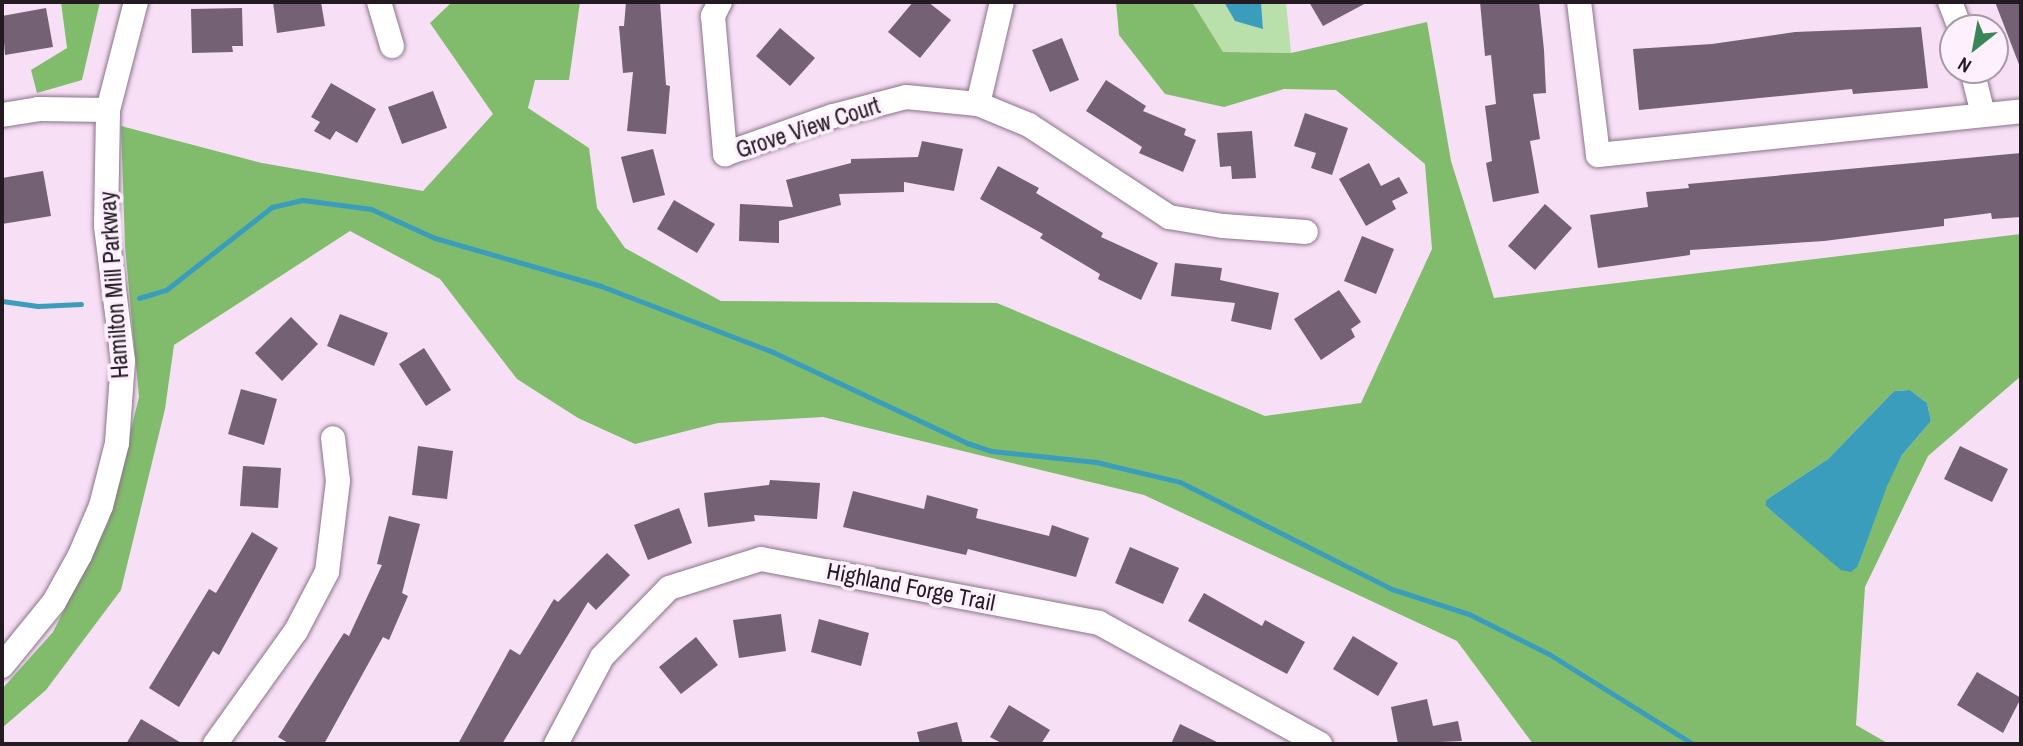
<!DOCTYPE html>
<html>
<head>
<meta charset="utf-8">
<style>
  body { margin:0 }
  #map { position:relative; width:2023px; height:746px; overflow:hidden; background:#f7dff5; font-family:"Archivo Narrow",sans-serif }
  div>[style] { position:absolute }
  .green>* { inset:0; background:#b9dfab }
  .forest>* { inset:0; background:#81bc6c }
  .water>* { inset:0; background:#3b9dbc }
  .stream>* { height:5px; margin:-2.5px; padding:0 2.5px; transform-origin:2.5px; border-radius:2.5px; background:#3b9dbc }
  .building>* { inset:0; background:#756174 }
  .roads { filter:drop-shadow(0 0 2px #897487) drop-shadow(0 0 2px #897487) }
  .minor>* { height:24px; margin:-12px; padding:0 12px; transform-origin:12px; border-radius:12px; background:#fff }
  span { translate:-50% -50%; white-space:nowrap; text-align:center; line-height:1.15; -webkit-text-stroke:7px #fef0fd; paint-order:stroke }
  .street-label { font-size:23px; color:#231a22 }
  .frame { position:absolute; inset:0; border:4px solid #231a22; pointer-events:none }
  .north { position:absolute; left:1939px; top:14px; width:70px; height:70px; box-sizing:border-box; background:#fef0fd; border:2px solid #a69aa5; border-radius:50%; rotate:211deg; font-size:19px; font-weight:700; line-height:28px; text-align:center; color:#231a22 }
  .north::after { content:''; display:block; margin:auto; width:24px; height:32px; background:#398757; clip-path:polygon(50% 0,100% 100%,50% 72%,0 100%) }
</style>
</head>
<body>
<div id="map">
  <div class="green">
    <i style="clip-path:polygon(1192px 2px,1224px 2px,1235px 21px,1263px 28px,1261px 2px,1286px 2px,1291px 53px,1223px 52px)"></i>
  </div>
  <div class="forest">
    <i style="clip-path:polygon(61px 2px,100px 2px,82px 80px,37px 93px,31px 70px,67px 48px)"></i>
    <i style="clip-path:polygon(evenodd,452px 2px,580px 2px,569px 80px,535px 80px,528px 108px,589px 148px,597px 208px,625px 248px,721px 301px,997px 303px,1265px 416px,1361px 403px,1432px 249px,1425px 164px,1336px 90px,1284px 89px,1224px 107px,1165px 94px,1119px 35px,1116px 2px,1192px 2px,1223px 52px,1291px 53px,1427px 22px,1451px 161px,1494px 298px,2021px 234px,2021px 376px,1928px 456px,1865px 587px,1856px 725px,1889px 744px,1533px 744px,1457px 641px,1144px 495px,823px 417px,718px 423px,635px 444px,578px 418px,517px 379px,440px 279px,350px 231px,174px 345px,165px 409px,121px 590px,46px 690px,2px 728px,2px 689px,53px 632px,108px 523px,139px 397px,125px 246px,121px 126px,262px 163px,423px 191px,493px 114px,430px 23px,452px 2px,1910px 390px,1927px 403px,1931px 421px,1902px 455px,1886px 486px,1858px 566px,1829px 559px,1776px 515px,1766px 506px,1766px 500px,1828px 459px,1894px 391px,1910px 390px)"></i>
  </div>
  <div class="water">
    <i style="clip-path:polygon(1224px 2px,1261px 2px,1263px 29px,1235px 21px)"></i>
    <i style="clip-path:polygon(1910px 390px,1927px 403px,1931px 421px,1902px 455px,1887px 486px,1858px 566px,1851px 572px,1841px 570px,1776px 515px,1766px 506px,1766px 500px,1828px 459px,1894px 391px)"></i>
  </div>
  <div class="stream">
    <i style="left:139px;top:298px;width:28px;rotate:-17deg"></i>
    <i style="left:166px;top:290px;width:135px;rotate:-38.1deg"></i>
    <i style="left:272px;top:207px;width:32px;rotate:-13deg"></i>
    <i style="left:303px;top:200px;width:69px;rotate:7.5deg"></i>
    <i style="left:371px;top:209px;width:70px;rotate:24.4deg"></i>
    <i style="left:435px;top:238px;width:173px;rotate:16.1deg"></i>
    <i style="left:601px;top:286px;width:184px;rotate:21deg"></i>
    <i style="left:773px;top:352px;width:214px;rotate:25.1deg"></i>
    <i style="left:967px;top:443px;width:26px;rotate:18deg"></i>
    <i style="left:992px;top:451px;width:105px;rotate:6deg"></i>
    <i style="left:1096px;top:462px;width:86px;rotate:13.4deg"></i>
    <i style="left:1180px;top:482px;width:237px;rotate:26.8deg"></i>
    <i style="left:1392px;top:589px;width:81px;rotate:18deg"></i>
    <i style="left:1469px;top:614px;width:89px;rotate:26.6deg"></i>
    <i style="left:1549px;top:654px;width:170px;rotate:32deg"></i>
    <i style="left:2px;top:301px;width:36px;rotate:8deg"></i>
    <i style="left:38px;top:306px;width:43px;rotate:-2.7deg"></i>
  </div>
  <div class="building">
    <i style="clip-path:polygon(273px 2px,321px 2px,325px 26px,277px 33px)"></i>
    <i style="clip-path:polygon(626px 2px,660px 2px,666px 85px,670px 86px,666px 134px,627px 131px,633px 72px,623px 73px,619px 26px,624px 26px)"></i>
    <i style="clip-path:polygon(913px 2px,928px 2px,951px 20px,920px 58px,888px 32px)"></i>
    <i style="clip-path:polygon(1309px 2px,1368px 2px,1323px 26px)"></i>
    <i style="clip-path:polygon(1480px 2px,1539px 2px,1544px 50px,1546px 93px,1533px 94px,1540px 139px,1530px 141px,1539px 193px,1493px 202px,1486px 163px,1492px 161px,1485px 106px,1496px 104px,1491px 55px,1485px 56px)"></i>
    <i style="clip-path:polygon(1995px 2px,2021px 2px,2021px 67px,2020px 67px)"></i>
    <i style="clip-path:polygon(46px 8px,53px 47px,5px 55px,2px 16px)"></i>
    <i style="clip-path:polygon(242px 8px,243px 46px,232px 46px,233px 52px,192px 53px,191px 9px)"></i>
    <i style="clip-path:polygon(1921px 27px,1928px 88px,1853px 94px,1852px 89px,1639px 110px,1633px 49px,1712px 44px,1795px 32px)"></i>
    <i style="clip-path:polygon(780px 28px,815px 58px,790px 86px,756px 56px)"></i>
    <i style="clip-path:polygon(1062px 38px,1079px 80px,1050px 92px,1032px 50px)"></i>
    <i style="clip-path:polygon(1106px 80px,1146px 106px,1143px 111px,1186px 129px,1184px 135px,1196px 140px,1183px 172px,1139px 153px,1142px 147px,1086px 111px)"></i>
    <i style="clip-path:polygon(331px 83px,376px 109px,357px 143px,336px 131px,330px 140px,314px 131px,320px 122px,311px 117px)"></i>
    <i style="clip-path:polygon(433px 91px,447px 128px,402px 144px,388px 107px)"></i>
    <i style="clip-path:polygon(1305px 113px,1348px 128px,1332px 175px,1311px 168px,1316px 153px,1294px 146px)"></i>
    <i style="clip-path:polygon(1252px 131px,1256px 178px,1232px 179px,1231px 166px,1220px 167px,1217px 133px)"></i>
    <i style="clip-path:polygon(922px 141px,963px 149px,954px 191px,904px 182px,904px 192px,839px 194px,841px 205px,779px 221px,779px 243px,739px 241px,740px 204px,793px 207px,786px 180px,851px 163px,851px 159px,918px 157px)"></i>
    <i style="clip-path:polygon(653px 149px,665px 195px,633px 203px,621px 157px)"></i>
    <i style="clip-path:polygon(2021px 153px,2021px 217px,1992px 219px,1991px 213px,1944px 219px,1944px 226px,1824px 241px,1690px 250px,1690px 255px,1598px 268px,1590px 215px,1648px 207px,1646px 192px,1689px 188px,1688px 184px)"></i>
    <i style="clip-path:polygon(1369px 163px,1381px 186px,1399px 177px,1408px 193px,1392px 201px,1396px 209px,1366px 226px,1339px 179px)"></i>
    <i style="clip-path:polygon(998px 166px,1039px 188px,1036px 193px,1103px 233px,1101px 237px,1158px 263px,1141px 300px,1098px 279px,1100px 274px,1040px 238px,1043px 234px,980px 199px)"></i>
    <i style="clip-path:polygon(43px 171px,51px 216px,2px 224px,2px 178px)"></i>
    <i style="clip-path:polygon(674px 200px,715px 224px,697px 253px,657px 229px)"></i>
    <i style="clip-path:polygon(1545px 204px,1572px 228px,1535px 270px,1508px 246px)"></i>
    <i style="clip-path:polygon(1362px 236px,1394px 249px,1376px 294px,1344px 281px)"></i>
    <i style="clip-path:polygon(1175px 263px,1222px 268px,1220px 280px,1279px 293px,1271px 330px,1231px 321px,1235px 303px,1171px 296px)"></i>
    <i style="clip-path:polygon(1339px 290px,1361px 322px,1351px 329px,1355px 337px,1321px 360px,1294px 319px)"></i>
    <i style="clip-path:polygon(340px 314px,388px 333px,374px 366px,327px 346px)"></i>
    <i style="clip-path:polygon(291px 317px,318px 344px,282px 381px,255px 353px)"></i>
    <i style="clip-path:polygon(424px 348px,451px 390px,426px 406px,399px 364px)"></i>
    <i style="clip-path:polygon(241px 389px,277px 399px,264px 445px,228px 434px)"></i>
    <i style="clip-path:polygon(418px 446px,453px 451px,447px 499px,412px 495px)"></i>
    <i style="clip-path:polygon(1960px 446px,2008px 469px,1992px 502px,1944px 479px)"></i>
    <i style="clip-path:polygon(243px 466px,281px 468px,278px 508px,240px 506px)"></i>
    <i style="clip-path:polygon(770px 480px,820px 483px,817px 519px,754px 515px,755px 521px,708px 527px,704px 493px,769px 485px)"></i>
    <i style="clip-path:polygon(853px 491px,924px 509px,927px 495px,978px 509px,976px 518px,1049px 536px,1052px 525px,1089px 538px,1076px 577px,968px 549px,966px 555px,843px 527px)"></i>
    <i style="clip-path:polygon(679px 508px,692px 543px,648px 560px,634px 525px)"></i>
    <i style="clip-path:polygon(389px 516px,420px 524px,402px 593px,408px 596px,389px 640px,383px 637px,324px 744px,290px 744px,278px 737px,344px 633px,349px 636px,382px 565px,377px 564px)"></i>
    <i style="clip-path:polygon(252px 532px,278px 548px,219px 655px,213px 651px,179px 707px,149px 688px,209px 589px,216px 593px)"></i>
    <i style="clip-path:polygon(1130px 547px,1179px 568px,1163px 604px,1115px 583px)"></i>
    <i style="clip-path:polygon(607px 553px,630px 575px,596px 610px,588px 602px,502px 744px,458px 744px,510px 649px,520px 655px,554px 599px,558px 602px)"></i>
    <i style="clip-path:polygon(1204px 593px,1262px 626px,1265px 620px,1305px 642px,1287px 674px,1188px 621px)"></i>
    <i style="clip-path:polygon(781px 614px,786px 651px,739px 658px,733px 620px)"></i>
    <i style="clip-path:polygon(819px 619px,869px 633px,861px 666px,811px 652px)"></i>
    <i style="clip-path:polygon(1353px 636px,1398px 663px,1378px 696px,1333px 669px)"></i>
    <i style="clip-path:polygon(696px 637px,718px 665px,681px 694px,659px 667px)"></i>
    <i style="clip-path:polygon(1977px 672px,2021px 698px,2003px 733px,1957px 705px)"></i>
    <i style="clip-path:polygon(1427px 699px,1433px 726px,1458px 721px,1462px 741px,1398px 744px,1391px 707px)"></i>
    <i style="clip-path:polygon(1009px 705px,1050px 730px,1041px 744px,1003px 744px,990px 737px)"></i>
    <i style="clip-path:polygon(141px 719px,183px 744px,126px 744px)"></i>
    <i style="clip-path:polygon(957px 722px,963px 744px,920px 744px,917px 732px)"></i>
    <i style="clip-path:polygon(1180px 724px,1221px 744px,1171px 744px)"></i>
  </div>
  <div class="roads">
    <div class="minor">
      <i style="left:379px;top:2px;width:46px;rotate:73.5deg"></i>
      <i style="left:720px;top:2px;width:16px;rotate:117deg"></i>
      <i style="left:713px;top:16px;width:139px;rotate:85deg"></i>
      <i style="left:725px;top:154px;width:114px;rotate:-19.4deg"></i>
      <i style="left:833px;top:116px;width:75px;rotate:-14.6deg"></i>
      <i style="left:906px;top:97px;width:72px;rotate:5.6deg"></i>
      <i style="left:978px;top:104px;width:55px;rotate:22.4deg"></i>
      <i style="left:1029px;top:125px;width:168px;rotate:33.3deg"></i>
      <i style="left:1169px;top:217px;width:55px;rotate:9.5deg"></i>
      <i style="left:1223px;top:226px;width:83px;rotate:4.1deg"></i>
      <i style="left:1579px;top:2px;width:154px;rotate:82.9deg"></i>
      <i style="left:1598px;top:155px;width:425px;rotate:-5.9deg"></i>
      <i style="left:1950px;top:2px;width:28px;rotate:69deg"></i>
      <i style="left:1972px;top:70px;width:45px;rotate:76deg"></i>
      <i style="left:978px;top:104px;width:105px;rotate:-76.8deg"></i>
      <i style="left:2px;top:115px;width:36px;rotate:-9deg"></i>
      <i style="left:38px;top:109px;width:70px;rotate:0.8deg"></i>
      <i style="left:2px;top:666px;width:82px;rotate:-50.9deg"></i>
      <i style="left:54px;top:602px;width:54px;rotate:-61deg"></i>
      <i style="left:80px;top:555px;width:53px;rotate:-66.8deg"></i>
      <i style="left:101px;top:506px;width:65px;rotate:-75.7deg"></i>
      <i style="left:117px;top:443px;width:82px;rotate:-85.8deg"></i>
      <i style="left:123px;top:361px;width:136px;rotate:-97.2deg"></i>
      <i style="left:106px;top:226px;width:116px;rotate:-89deg"></i>
      <i style="left:108px;top:110px;width:112px;rotate:-75.5deg"></i>
      <i style="left:215px;top:744px;width:139px;rotate:-54.4deg"></i>
      <i style="left:296px;top:631px;width:67px;rotate:-62.3deg"></i>
      <i style="left:327px;top:572px;width:92px;rotate:-83.1deg"></i>
      <i style="left:338px;top:481px;width:43px;rotate:-96.6deg"></i>
      <i style="left:556px;top:744px;width:98px;rotate:-62.1deg"></i>
      <i style="left:602px;top:657px;width:96px;rotate:-45.8deg"></i>
      <i style="left:669px;top:588px;width:96px;rotate:-17.5deg"></i>
      <i style="left:761px;top:559px;width:344px;rotate:10.7deg"></i>
      <i style="left:1099px;top:623px;width:252px;rotate:28.7deg"></i>
    </div>
  </div>
  <div class="street-label">
    <span style="left:808px;top:128px;rotate:-18deg">Grove View Court</span>
    <span style="left:114px;top:285px;rotate:-94deg">Hamilton Mill Parkway</span>
    <span style="left:911px;top:587px;rotate:11deg">Highland Forge Trail</span>
  </div>
  <div class="frame"></div>
  <div class="north">N</div>
</div>
</body>
</html>
